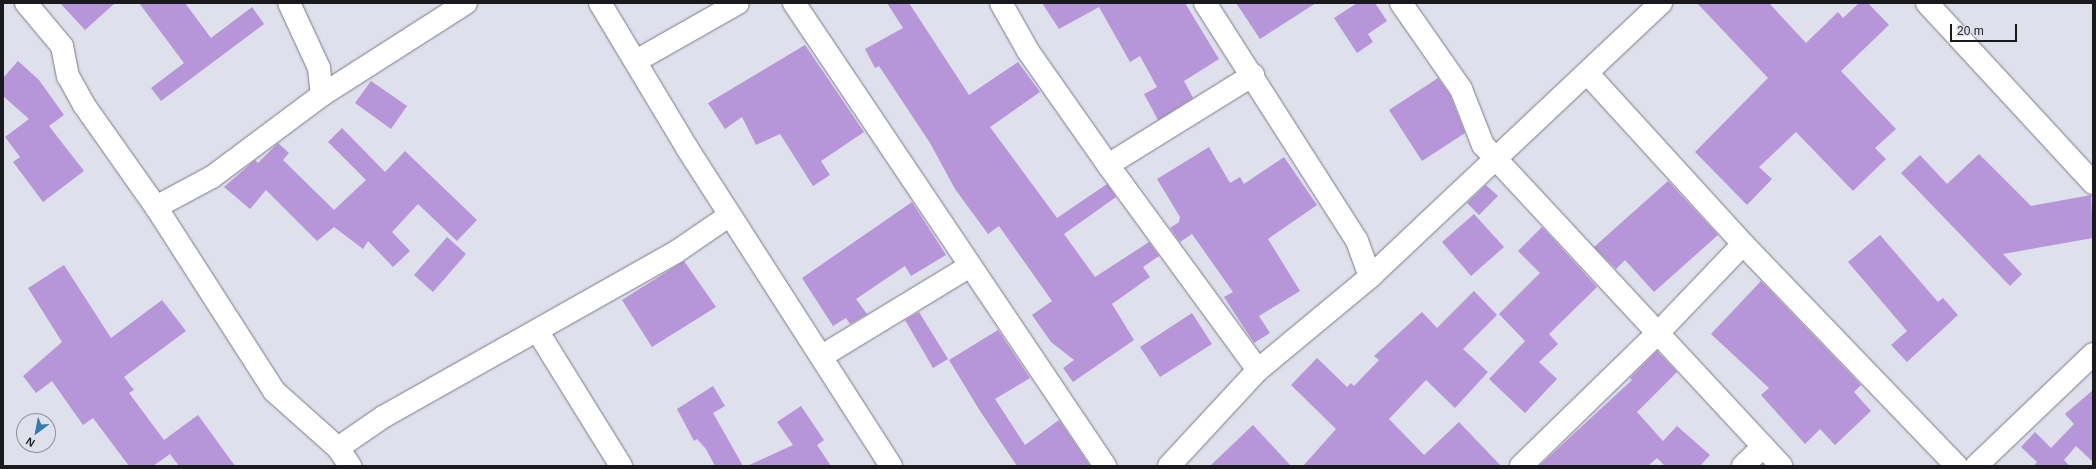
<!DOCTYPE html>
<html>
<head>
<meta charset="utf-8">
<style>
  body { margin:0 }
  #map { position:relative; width:2096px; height:469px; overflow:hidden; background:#dee0ec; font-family:Arial,sans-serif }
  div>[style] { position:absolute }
  .building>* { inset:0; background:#b795d9 }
  .roads { filter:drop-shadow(0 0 1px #7a7b86) drop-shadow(0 0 1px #7a7b86) }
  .street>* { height:22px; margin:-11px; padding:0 11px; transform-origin:11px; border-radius:11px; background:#fff }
  .secondary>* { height:22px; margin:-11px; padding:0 11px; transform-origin:11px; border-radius:11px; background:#fff }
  span { translate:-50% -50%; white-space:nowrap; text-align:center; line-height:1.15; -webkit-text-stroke:4px #dee0ec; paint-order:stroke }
  .frame { position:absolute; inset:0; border:4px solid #1a1a1e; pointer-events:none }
  .north { position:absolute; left:16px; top:413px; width:40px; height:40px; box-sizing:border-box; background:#dee0ec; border:1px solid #90919a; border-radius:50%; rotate:212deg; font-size:11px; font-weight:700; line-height:16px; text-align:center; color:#1a1a1e }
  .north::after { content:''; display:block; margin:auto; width:14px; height:18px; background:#2e7fb0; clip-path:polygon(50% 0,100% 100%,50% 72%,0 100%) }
  .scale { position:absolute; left:1950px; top:24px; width:67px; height:18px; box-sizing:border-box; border:2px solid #1a1a1e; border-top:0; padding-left:5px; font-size:12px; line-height:14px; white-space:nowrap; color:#1a1a1e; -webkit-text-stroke:3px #dee0ec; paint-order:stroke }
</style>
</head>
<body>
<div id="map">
  <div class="building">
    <i style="clip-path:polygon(60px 3px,115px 3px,85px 30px)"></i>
    <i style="clip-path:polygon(139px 3px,185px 3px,211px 38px,252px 7px,264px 24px,161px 101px,151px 88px,184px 63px)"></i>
    <i style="clip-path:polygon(887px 3px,909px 3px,969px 95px,1018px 62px,1040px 92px,990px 127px,1057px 218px,1107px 184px,1116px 197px,1064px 234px,1095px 277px,1149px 242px,1159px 256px,1143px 267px,1150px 277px,1112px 304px,1134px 340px,1073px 382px,1063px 368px,1074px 360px,1051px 342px,1032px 315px,1052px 301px,999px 226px,988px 234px,955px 189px,930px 143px,879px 66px,875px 68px,865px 49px,903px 28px)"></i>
    <i style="clip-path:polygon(1042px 3px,1185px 3px,1219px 59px,1184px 81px,1193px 98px,1158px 120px,1144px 94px,1157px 87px,1140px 56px,1130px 62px,1099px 7px,1059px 29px)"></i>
    <i style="clip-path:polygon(1236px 3px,1316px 3px,1260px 39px)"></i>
    <i style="clip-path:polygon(1357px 3px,1375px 3px,1387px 21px,1368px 34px,1373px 42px,1357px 53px,1334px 18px)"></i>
    <i style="clip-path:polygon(1697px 3px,1769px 3px,1806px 43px,1838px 12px,1843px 18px,1859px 3px,1868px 3px,1889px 25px,1841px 71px,1896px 129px,1875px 148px,1886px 159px,1853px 191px,1796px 132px,1759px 167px,1772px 179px,1747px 205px,1695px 152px,1768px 78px)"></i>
    <i style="clip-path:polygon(805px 45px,864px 132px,821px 161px,830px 175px,813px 186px,780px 134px,756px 145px,742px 117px,725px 129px,708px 103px)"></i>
    <i style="clip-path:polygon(18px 61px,39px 80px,64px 115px,49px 126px,84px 171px,43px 202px,13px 162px,20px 157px,5px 137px,29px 119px,3px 96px,3px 78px)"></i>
    <i style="clip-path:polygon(1438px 78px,1450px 95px,1465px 133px,1422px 161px,1389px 110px)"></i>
    <i style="clip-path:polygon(371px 81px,407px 106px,391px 129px,355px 103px)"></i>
    <i style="clip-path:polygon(342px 128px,385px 172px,405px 151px,477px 220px,457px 241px,418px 204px,392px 232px,410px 251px,393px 267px,368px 241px,363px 249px,334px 227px,317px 241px,266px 190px,250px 209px,224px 187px,255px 160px,258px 163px,278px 143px,289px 153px,283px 160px,334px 210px,366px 180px,328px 142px)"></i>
    <i style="clip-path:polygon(1209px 147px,1230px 183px,1240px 177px,1244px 184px,1284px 157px,1317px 205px,1268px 239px,1300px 291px,1259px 316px,1270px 333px,1254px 343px,1224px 297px,1233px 292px,1192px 234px,1180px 242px,1170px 228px,1179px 222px,1180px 217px,1157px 179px)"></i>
    <i style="clip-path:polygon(1979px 154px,2031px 206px,2091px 195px,2093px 238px,2003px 254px,2022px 274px,2010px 286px,1901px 173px,1920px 155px,1947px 184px)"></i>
    <i style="clip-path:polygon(1668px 181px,1718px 235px,1654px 292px,1625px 260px,1616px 269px,1594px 247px)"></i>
    <i style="clip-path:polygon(1486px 185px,1498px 196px,1479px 215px,1467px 203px)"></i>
    <i style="clip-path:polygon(912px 202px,946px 255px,911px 276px,905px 266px,856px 299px,867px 314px,850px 324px,846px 318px,833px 326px,802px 278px)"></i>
    <i style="clip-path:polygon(1474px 214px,1504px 247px,1471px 276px,1442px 242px)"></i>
    <i style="clip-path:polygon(1542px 227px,1597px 287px,1549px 334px,1558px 344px,1539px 362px,1557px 379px,1525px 413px,1489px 379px,1525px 341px,1499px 314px,1540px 273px,1518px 251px)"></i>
    <i style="clip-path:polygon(1880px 235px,1938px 302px,1943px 298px,1958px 315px,1907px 362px,1891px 345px,1907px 331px,1848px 262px)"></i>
    <i style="clip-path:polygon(447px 237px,466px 254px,433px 292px,414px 275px)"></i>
    <i style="clip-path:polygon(684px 261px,716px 307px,652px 347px,622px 300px)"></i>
    <i style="clip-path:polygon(64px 265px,111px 338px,162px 300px,186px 331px,124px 377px,134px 390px,129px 393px,164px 440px,198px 415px,235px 466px,179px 466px,170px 454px,153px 466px,129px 466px,93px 418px,83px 425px,52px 381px,36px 393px,23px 376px,62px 342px,28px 288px)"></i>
    <i style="clip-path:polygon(1761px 281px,1861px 385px,1854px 392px,1871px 411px,1835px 445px,1820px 429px,1805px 444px,1761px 395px,1769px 388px,1711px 334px)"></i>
    <i style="clip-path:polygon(1474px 291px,1497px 315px,1463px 349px,1488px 372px,1455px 408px,1426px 380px,1389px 419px,1424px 455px,1459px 422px,1501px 466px,1303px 466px,1336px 429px,1291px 385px,1317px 358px,1347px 387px,1351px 383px,1354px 386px,1379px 360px,1374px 356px,1422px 312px,1437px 328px)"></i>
    <i style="clip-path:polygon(919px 312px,948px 359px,933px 368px,905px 320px)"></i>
    <i style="clip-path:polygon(1192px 313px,1212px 344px,1160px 377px,1140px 347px)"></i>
    <i style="clip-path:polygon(998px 330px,1030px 378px,995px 399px,1025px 445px,1059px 420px,1090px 466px,1017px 466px,980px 411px,949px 360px)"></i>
    <i style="clip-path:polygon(1657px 351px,1677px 372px,1637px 412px,1663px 441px,1677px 426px,1710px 455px,1700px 466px,1665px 466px,1657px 458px,1648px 466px,1539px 466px,1632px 380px,1630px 378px)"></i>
    <i style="clip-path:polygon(713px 386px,725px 406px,713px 413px,743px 466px,715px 466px,706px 449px,697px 439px,694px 441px,677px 409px)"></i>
    <i style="clip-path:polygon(2093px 390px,2093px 462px,2076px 446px,2064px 460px,2070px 466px,2034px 466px,2037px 462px,2021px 447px,2035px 432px,2051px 448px,2074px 424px,2065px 414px)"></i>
    <i style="clip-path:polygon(801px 406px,824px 440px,817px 445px,831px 466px,747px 466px,793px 445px,777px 422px)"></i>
    <i style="clip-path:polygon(1253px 425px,1291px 466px,1210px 466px)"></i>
  </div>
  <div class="roads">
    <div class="street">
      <i style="left:26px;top:3px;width:56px;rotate:50.1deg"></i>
      <i style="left:62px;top:46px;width:31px;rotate:79deg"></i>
      <i style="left:68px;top:76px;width:33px;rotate:61deg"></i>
      <i style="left:84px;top:105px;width:125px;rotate:54.8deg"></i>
      <i style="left:156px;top:207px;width:219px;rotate:57.3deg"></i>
      <i style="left:274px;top:391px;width:86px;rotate:41.7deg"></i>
      <i style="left:338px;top:448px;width:22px;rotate:56deg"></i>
      <i style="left:289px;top:3px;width:72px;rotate:65.2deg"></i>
      <i style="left:319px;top:68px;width:27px;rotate:84deg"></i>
      <i style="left:794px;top:3px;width:558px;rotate:56.11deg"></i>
      <i style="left:1001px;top:3px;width:55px;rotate:60.6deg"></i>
      <i style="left:1028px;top:51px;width:139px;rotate:54.9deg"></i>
      <i style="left:1108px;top:165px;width:254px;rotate:53.8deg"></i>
      <i style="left:1205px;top:3px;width:282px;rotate:57.4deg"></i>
      <i style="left:1357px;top:241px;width:38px;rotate:70deg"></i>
      <i style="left:1401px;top:3px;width:105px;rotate:55.1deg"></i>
      <i style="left:1461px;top:89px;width:60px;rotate:68.6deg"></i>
      <i style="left:1483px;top:145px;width:438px;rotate:47.1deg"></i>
      <i style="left:1927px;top:3px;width:245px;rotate:47.3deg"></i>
      <i style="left:636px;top:61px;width:117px;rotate:-29.6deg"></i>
      <i style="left:1588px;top:74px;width:230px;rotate:47.6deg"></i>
      <i style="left:1743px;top:244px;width:308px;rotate:46.1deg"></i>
      <i style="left:1108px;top:165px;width:171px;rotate:-31.8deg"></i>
      <i style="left:156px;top:207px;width:64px;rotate:-28.2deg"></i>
      <i style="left:212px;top:177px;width:137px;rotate:-36.7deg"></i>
      <i style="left:322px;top:95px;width:171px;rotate:-32.6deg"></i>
      <i style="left:538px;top:332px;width:158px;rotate:58.2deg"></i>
      <i style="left:822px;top:356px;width:173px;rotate:-31.3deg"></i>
      <i style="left:338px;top:448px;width:55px;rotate:-34.6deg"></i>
      <i style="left:383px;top:417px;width:336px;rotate:-29.4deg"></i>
      <i style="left:676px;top:252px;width:65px;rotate:-34.4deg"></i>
      <i style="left:1169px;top:466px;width:131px;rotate:-47.2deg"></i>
      <i style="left:1258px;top:370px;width:146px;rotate:-39.7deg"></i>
      <i style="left:1370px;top:277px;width:400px;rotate:-43.3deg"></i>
      <i style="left:1521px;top:466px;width:194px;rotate:-44.2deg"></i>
      <i style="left:1660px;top:331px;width:120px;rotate:-46.3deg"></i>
      <i style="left:1743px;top:466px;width:28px;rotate:-44deg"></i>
      <i style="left:1976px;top:466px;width:162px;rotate:-43.7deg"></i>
    </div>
    <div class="secondary">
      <i style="left:600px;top:3px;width:169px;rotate:59deg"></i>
      <i style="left:687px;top:148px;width:378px;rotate:57.3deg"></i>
    </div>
  </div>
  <div class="frame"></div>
  <div class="north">N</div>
  <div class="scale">20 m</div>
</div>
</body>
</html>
